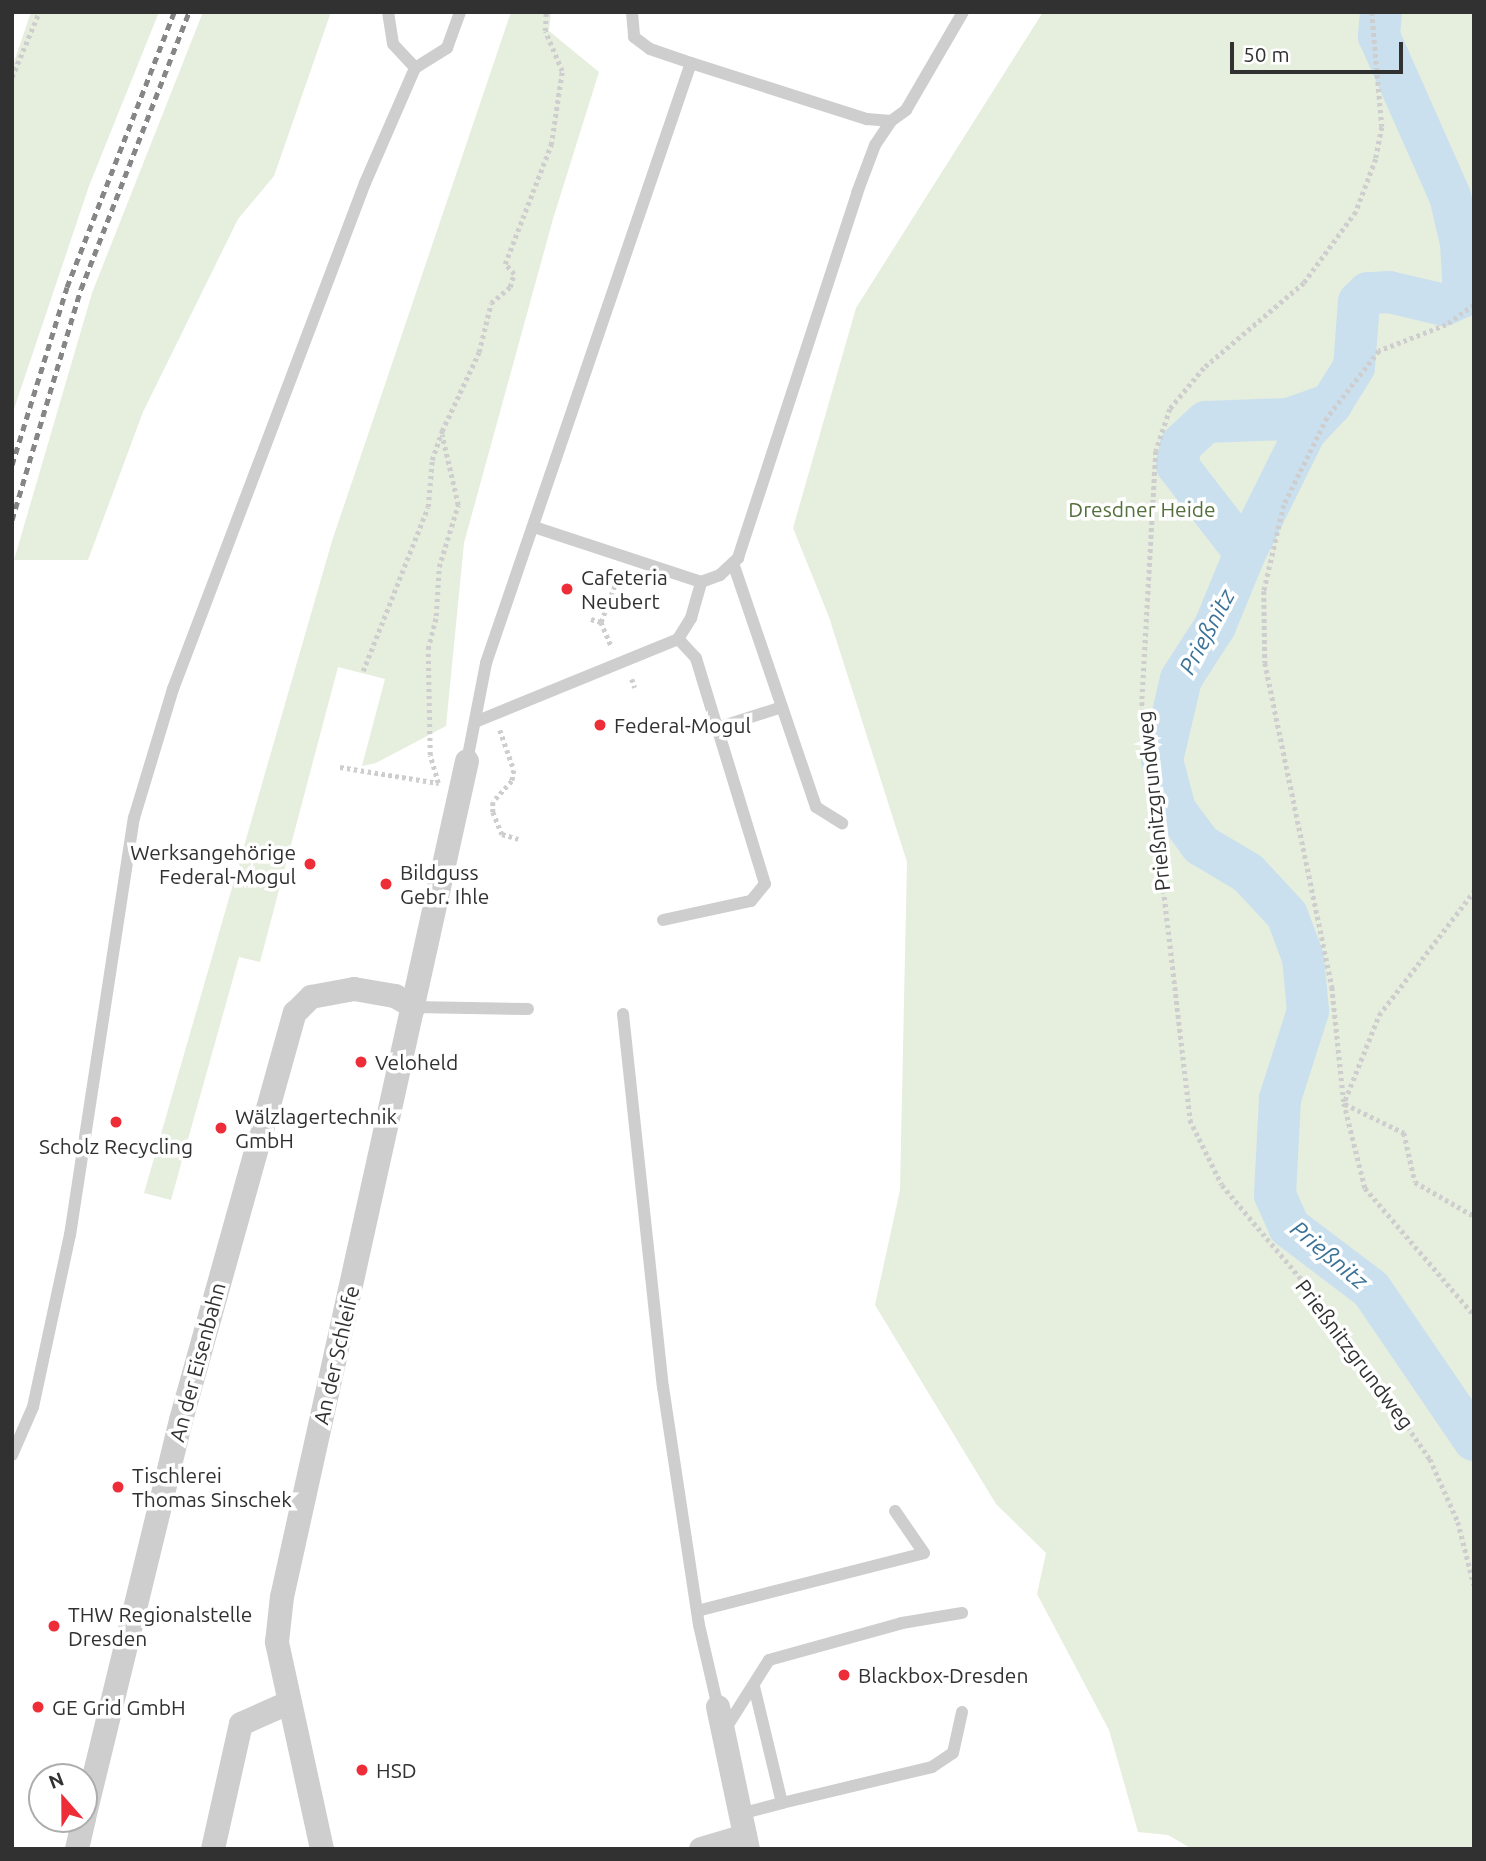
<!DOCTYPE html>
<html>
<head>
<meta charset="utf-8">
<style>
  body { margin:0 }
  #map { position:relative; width:1486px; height:1861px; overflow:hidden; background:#fff; font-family:Ubuntu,sans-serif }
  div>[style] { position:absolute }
  .green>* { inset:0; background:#e6eede }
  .river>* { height:42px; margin:-21px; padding:0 21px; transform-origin:21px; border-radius:21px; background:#cae0ee }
  .path>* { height:4.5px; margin-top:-2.25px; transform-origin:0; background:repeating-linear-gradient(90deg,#cecece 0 3.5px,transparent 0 7px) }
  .service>* { height:12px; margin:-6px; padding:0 6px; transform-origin:6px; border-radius:6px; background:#cecece }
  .minor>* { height:24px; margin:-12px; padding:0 12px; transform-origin:12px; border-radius:12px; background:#cecece }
  .rail>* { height:5px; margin-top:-2.5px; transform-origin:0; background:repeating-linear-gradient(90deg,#868686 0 7px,transparent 0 12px) }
  .dots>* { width:19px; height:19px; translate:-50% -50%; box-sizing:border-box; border:4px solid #fff; border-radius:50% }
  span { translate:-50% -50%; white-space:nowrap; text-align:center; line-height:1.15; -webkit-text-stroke:7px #fff; paint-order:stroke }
  .park-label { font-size:21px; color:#536f3b }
  .poi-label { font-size:21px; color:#313131 }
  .left { translate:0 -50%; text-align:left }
  .right { translate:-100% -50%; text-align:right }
  .street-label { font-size:21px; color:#313131 }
  .water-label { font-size:23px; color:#3a7297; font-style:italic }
  .frame { position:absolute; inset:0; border:14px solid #313131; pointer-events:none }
  .north { position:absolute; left:28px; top:1763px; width:70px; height:70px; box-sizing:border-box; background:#fff; border:2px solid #adadad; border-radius:50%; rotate:339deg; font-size:19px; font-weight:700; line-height:28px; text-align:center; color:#313131 }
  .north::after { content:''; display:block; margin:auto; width:24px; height:32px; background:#ed2e39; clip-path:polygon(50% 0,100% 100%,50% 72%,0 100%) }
  .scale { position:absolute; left:1230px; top:42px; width:173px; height:32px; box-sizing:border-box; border:4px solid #313131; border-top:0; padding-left:9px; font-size:21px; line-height:24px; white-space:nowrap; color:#313131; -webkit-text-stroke:5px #fff; paint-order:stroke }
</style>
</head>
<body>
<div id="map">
  <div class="green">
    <i style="clip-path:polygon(31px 12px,159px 12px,89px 186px,12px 415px,12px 68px)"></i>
    <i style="clip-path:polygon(203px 12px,331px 12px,274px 176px,238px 219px,143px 412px,88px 560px,14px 560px,92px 293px)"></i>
    <i style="clip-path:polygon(511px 12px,551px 12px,549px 31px,599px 72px,553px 219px,464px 543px,446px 726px,376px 763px,362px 766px,385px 679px,338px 667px,260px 962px,239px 957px,171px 1200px,144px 1193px,332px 541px)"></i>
    <i style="clip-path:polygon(1043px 12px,1474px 12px,1474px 1849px,1192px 1849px,1168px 1835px,1138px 1832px,1109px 1730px,1037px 1594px,1046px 1553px,996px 1504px,875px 1305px,900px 1190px,907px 862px,829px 617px,793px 528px,856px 308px)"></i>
  </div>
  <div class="river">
    <i style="left:1381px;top:12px;width:24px;rotate:95deg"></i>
    <i style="left:1379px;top:36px;width:175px;rotate:66.1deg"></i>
    <i style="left:1450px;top:196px;width:48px;rotate:76.8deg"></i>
    <i style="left:1461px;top:243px;width:53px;rotate:86.8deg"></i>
    <i style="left:1464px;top:296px;width:22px;rotate:156deg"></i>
    <i style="left:1444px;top:305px;width:57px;rotate:-166.7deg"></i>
    <i style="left:1389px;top:292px;width:21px;rotate:177deg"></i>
    <i style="left:1368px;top:293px;width:13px;rotate:135deg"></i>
    <i style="left:1359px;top:302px;width:65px;rotate:94.4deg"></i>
    <i style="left:1354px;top:367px;width:44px;rotate:121.9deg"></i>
    <i style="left:1331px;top:404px;width:38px;rotate:133deg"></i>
    <i style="left:1305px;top:432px;width:135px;rotate:116.4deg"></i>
    <i style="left:1245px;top:553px;width:79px;rotate:112.3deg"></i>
    <i style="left:1215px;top:626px;width:63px;rotate:122.7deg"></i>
    <i style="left:1181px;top:679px;width:83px;rotate:103.2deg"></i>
    <i style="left:1162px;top:760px;width:52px;rotate:75.4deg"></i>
    <i style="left:1175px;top:810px;width:44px;rotate:53.4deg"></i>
    <i style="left:1201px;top:845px;width:55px;rotate:30.8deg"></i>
    <i style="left:1248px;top:873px;width:57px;rotate:47.1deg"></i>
    <i style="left:1287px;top:915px;width:46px;rotate:69.6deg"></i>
    <i style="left:1303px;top:958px;width:53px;rotate:84.6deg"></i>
    <i style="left:1308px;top:1011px;width:92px;rotate:107.7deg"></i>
    <i style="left:1280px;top:1099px;width:96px;rotate:93deg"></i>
    <i style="left:1275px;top:1195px;width:35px;rotate:66deg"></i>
    <i style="left:1289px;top:1227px;width:103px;rotate:37.1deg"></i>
    <i style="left:1371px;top:1289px;width:183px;rotate:55.7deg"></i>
    <i style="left:1245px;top:553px;width:111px;rotate:-127.7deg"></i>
    <i style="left:1177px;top:465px;width:20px;rotate:-79deg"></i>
    <i style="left:1181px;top:445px;width:34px;rotate:-43deg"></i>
    <i style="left:1206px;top:422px;width:82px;rotate:-2.1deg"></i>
    <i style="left:1288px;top:419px;width:46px;rotate:-19.2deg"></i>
  </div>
  <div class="path">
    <i style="left:1372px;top:12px;width:115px;rotate:85deg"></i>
    <i style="left:1382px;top:127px;width:33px;rotate:101deg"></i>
    <i style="left:1376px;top:159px;width:57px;rotate:110.7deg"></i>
    <i style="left:1356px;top:212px;width:88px;rotate:126.2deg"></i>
    <i style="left:1304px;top:283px;width:131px;rotate:139.6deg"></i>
    <i style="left:1204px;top:368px;width:53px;rotate:129.7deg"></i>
    <i style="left:1170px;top:409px;width:44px;rotate:108.4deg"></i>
    <i style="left:1156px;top:451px;width:251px;rotate:93.2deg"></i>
    <i style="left:1142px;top:702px;width:421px;rotate:83.4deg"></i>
    <i style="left:1190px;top:1120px;width:72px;rotate:63.8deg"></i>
    <i style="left:1222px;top:1185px;width:158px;rotate:49.9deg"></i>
    <i style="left:1324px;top:1306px;width:186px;rotate:55.3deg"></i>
    <i style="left:1430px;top:1459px;width:69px;rotate:66deg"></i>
    <i style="left:1458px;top:1522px;width:65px;rotate:75.7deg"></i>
    <i style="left:12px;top:77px;width:70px;rotate:-67.4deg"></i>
    <i style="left:1474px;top:305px;width:34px;rotate:144deg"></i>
    <i style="left:1446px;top:325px;width:72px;rotate:158.8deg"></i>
    <i style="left:1379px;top:351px;width:85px;rotate:127.8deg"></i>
    <i style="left:1327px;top:418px;width:97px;rotate:116.3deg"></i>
    <i style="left:1284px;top:505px;width:88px;rotate:103.1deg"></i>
    <i style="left:1264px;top:591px;width:72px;rotate:89.2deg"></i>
    <i style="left:1265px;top:663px;width:331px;rotate:78.3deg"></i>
    <i style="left:1332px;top:987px;width:117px;rotate:84.1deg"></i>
    <i style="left:1344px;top:1103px;width:88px;rotate:76.1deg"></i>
    <i style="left:1365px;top:1188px;width:167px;rotate:49.4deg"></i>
    <i style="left:591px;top:619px;width:10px;rotate:17deg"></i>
    <i style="left:601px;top:622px;width:28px;rotate:67deg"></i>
    <i style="left:601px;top:622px;width:54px;rotate:-69.6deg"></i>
    <i style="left:363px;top:671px;width:176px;rotate:-68.4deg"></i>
    <i style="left:428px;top:507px;width:47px;rotate:-85.1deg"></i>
    <i style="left:432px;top:460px;width:31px;rotate:-71deg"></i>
    <i style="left:442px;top:431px;width:87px;rotate:-64.9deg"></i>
    <i style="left:479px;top:352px;width:50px;rotate:-76.2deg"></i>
    <i style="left:491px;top:303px;width:25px;rotate:-40deg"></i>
    <i style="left:510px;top:287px;width:14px;rotate:-73deg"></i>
    <i style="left:514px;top:274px;width:13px;rotate:-132deg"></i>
    <i style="left:505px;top:264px;width:128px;rotate:-68.9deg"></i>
    <i style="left:551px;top:145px;width:75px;rotate:-81.5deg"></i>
    <i style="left:562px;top:71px;width:43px;rotate:-113deg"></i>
    <i style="left:545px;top:31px;width:19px;rotate:-87deg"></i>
    <i style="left:632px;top:679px;width:9px;rotate:72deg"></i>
    <i style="left:500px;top:730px;width:42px;rotate:70.7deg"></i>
    <i style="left:514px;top:770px;width:11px;rotate:100deg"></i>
    <i style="left:512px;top:781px;width:28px;rotate:132deg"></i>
    <i style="left:493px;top:802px;width:10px;rotate:90deg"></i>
    <i style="left:493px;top:812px;width:24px;rotate:68deg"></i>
    <i style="left:502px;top:834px;width:17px;rotate:17deg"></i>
    <i style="left:340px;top:767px;width:100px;rotate:9.2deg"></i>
    <i style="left:438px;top:783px;width:29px;rotate:-106deg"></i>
    <i style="left:430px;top:755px;width:106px;rotate:-91.1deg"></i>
    <i style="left:428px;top:649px;width:34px;rotate:-76deg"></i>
    <i style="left:436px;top:616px;width:49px;rotate:-86.5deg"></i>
    <i style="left:439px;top:567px;width:65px;rotate:-73deg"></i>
    <i style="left:458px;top:505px;width:72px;rotate:-102.9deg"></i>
    <i style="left:1345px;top:1100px;width:92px;rotate:-68.2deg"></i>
    <i style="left:1379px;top:1015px;width:156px;rotate:-52.5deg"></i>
    <i style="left:1345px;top:1104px;width:66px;rotate:26.2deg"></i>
    <i style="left:1404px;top:1133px;width:50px;rotate:77.3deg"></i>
    <i style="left:1415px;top:1182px;width:68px;rotate:30deg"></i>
  </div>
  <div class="service">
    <i style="left:388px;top:12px;width:32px;rotate:81deg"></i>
    <i style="left:393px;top:44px;width:33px;rotate:47deg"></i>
    <i style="left:632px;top:12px;width:25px;rotate:85deg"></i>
    <i style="left:634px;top:37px;width:20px;rotate:37deg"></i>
    <i style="left:650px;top:49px;width:43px;rotate:18.9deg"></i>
    <i style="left:534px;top:527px;width:176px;rotate:18.2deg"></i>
    <i style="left:701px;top:582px;width:20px;rotate:-20deg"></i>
    <i style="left:720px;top:575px;width:25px;rotate:-43deg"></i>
    <i style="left:738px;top:558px;width:384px;rotate:-71.9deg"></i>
    <i style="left:857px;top:193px;width:51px;rotate:-69.4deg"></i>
    <i style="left:875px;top:145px;width:29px;rotate:-56deg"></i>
    <i style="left:733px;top:563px;width:258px;rotate:71.2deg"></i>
    <i style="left:816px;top:807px;width:31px;rotate:32deg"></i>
    <i style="left:475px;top:722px;width:219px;rotate:-22.2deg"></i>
    <i style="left:678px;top:639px;width:25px;rotate:-58deg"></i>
    <i style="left:691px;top:618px;width:37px;rotate:-74deg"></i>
    <i style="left:717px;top:728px;width:68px;rotate:-17.9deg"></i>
    <i style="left:467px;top:761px;width:100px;rotate:-79deg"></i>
    <i style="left:486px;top:663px;width:634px;rotate:-71.14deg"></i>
    <i style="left:691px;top:63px;width:185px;rotate:17.7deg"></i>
    <i style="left:867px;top:119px;width:24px;rotate:5deg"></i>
    <i style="left:891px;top:121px;width:19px;rotate:-36deg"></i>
    <i style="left:906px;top:110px;width:113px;rotate:-59.8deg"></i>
    <i style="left:663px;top:920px;width:90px;rotate:-12.2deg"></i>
    <i style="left:751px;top:901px;width:22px;rotate:-51deg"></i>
    <i style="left:765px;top:884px;width:236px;rotate:-107deg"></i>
    <i style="left:696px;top:658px;width:26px;rotate:-133deg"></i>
    <i style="left:414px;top:1007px;width:114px;rotate:1deg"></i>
    <i style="left:623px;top:1014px;width:375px;rotate:83.9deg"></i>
    <i style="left:663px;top:1387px;width:241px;rotate:81.4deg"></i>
    <i style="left:699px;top:1625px;width:84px;rotate:77deg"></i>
    <i style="left:12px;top:1455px;width:52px;rotate:-66.4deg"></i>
    <i style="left:33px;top:1407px;width:176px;rotate:-77.9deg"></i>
    <i style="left:70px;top:1235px;width:422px;rotate:-81.3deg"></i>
    <i style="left:134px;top:818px;width:135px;rotate:-73.2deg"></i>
    <i style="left:173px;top:689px;width:541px;rotate:-69.22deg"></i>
    <i style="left:365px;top:183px;width:125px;rotate:-66.5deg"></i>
    <i style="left:415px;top:68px;width:38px;rotate:-32deg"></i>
    <i style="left:447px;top:48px;width:38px;rotate:-70deg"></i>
    <i style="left:697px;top:1611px;width:234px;rotate:-14.3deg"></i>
    <i style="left:924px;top:1553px;width:51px;rotate:-124.6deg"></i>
    <i style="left:724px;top:1731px;width:84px;rotate:-57.6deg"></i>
    <i style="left:769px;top:1660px;width:138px;rotate:-15.5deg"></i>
    <i style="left:902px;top:1623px;width:61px;rotate:-9.5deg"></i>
    <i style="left:782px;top:1803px;width:154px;rotate:-13.5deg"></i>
    <i style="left:932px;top:1767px;width:25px;rotate:-34deg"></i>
    <i style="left:953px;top:1753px;width:42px;rotate:-77.6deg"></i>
    <i style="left:740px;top:1814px;width:43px;rotate:-14.7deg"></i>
    <i style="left:782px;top:1803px;width:120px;rotate:-103.5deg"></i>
  </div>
  <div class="minor">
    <i style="left:718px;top:1707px;width:145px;rotate:78.1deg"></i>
    <i style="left:84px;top:1818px;width:410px;rotate:-76.3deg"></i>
    <i style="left:181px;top:1420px;width:423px;rotate:-74.4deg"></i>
    <i style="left:295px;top:1013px;width:23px;rotate:-45deg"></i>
    <i style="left:311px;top:997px;width:44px;rotate:-10.5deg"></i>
    <i style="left:354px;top:989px;width:42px;rotate:9.7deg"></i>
    <i style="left:395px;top:996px;width:22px;rotate:30deg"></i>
    <i style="left:77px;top:1849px;width:31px;rotate:-77deg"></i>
    <i style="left:213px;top:1849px;width:128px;rotate:-77.4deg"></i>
    <i style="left:241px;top:1724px;width:51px;rotate:-24.1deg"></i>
    <i style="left:322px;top:1849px;width:212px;rotate:-102.3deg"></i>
    <i style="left:277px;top:1642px;width:45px;rotate:-83.7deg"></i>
    <i style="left:282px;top:1597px;width:856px;rotate:-77.52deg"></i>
    <i style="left:701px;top:1849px;width:46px;rotate:-16.5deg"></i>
  </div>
  <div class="rail">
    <i style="left:12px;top:465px;width:186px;rotate:-72.8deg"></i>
    <i style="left:67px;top:287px;width:295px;rotate:-68.7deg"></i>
    <i style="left:12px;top:520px;width:241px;rotate:-73.4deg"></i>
    <i style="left:81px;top:289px;width:297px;rotate:-68.7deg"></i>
  </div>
  <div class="dots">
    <i style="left:567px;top:589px;background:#ed2e39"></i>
    <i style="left:600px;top:725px;background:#ed2e39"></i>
    <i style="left:310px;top:864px;background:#ed2e39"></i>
    <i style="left:386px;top:884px;background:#ed2e39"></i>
    <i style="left:361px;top:1062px;background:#ed2e39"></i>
    <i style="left:116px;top:1122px;background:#ed2e39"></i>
    <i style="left:221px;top:1128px;background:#ed2e39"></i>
    <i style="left:118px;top:1487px;background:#ed2e39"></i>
    <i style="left:54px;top:1626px;background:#ed2e39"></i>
    <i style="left:844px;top:1675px;background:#ed2e39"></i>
    <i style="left:38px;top:1707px;background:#ed2e39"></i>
    <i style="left:362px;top:1770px;background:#ed2e39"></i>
  </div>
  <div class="park-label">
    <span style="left:1142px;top:509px">Dresdner Heide</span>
  </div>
  <div class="poi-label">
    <span class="left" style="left:581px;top:589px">Cafeteria<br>Neubert</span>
    <span class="left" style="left:614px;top:725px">Federal-Mogul</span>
    <span class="right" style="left:296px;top:864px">Werksangehörige<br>Federal-Mogul</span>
    <span class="left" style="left:400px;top:884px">Bildguss<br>Gebr. Ihle</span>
    <span class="left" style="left:375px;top:1062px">Veloheld</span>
    <span class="left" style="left:235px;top:1128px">Wälzlagertechnik<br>GmbH</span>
    <span style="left:116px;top:1146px">Scholz Recycling</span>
    <span class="left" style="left:132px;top:1487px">Tischlerei<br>Thomas Sinschek</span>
    <span class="left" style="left:68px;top:1626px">THW Regionalstelle<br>Dresden</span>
    <span class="left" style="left:858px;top:1675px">Blackbox-Dresden</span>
    <span class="left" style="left:52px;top:1707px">GE Grid GmbH</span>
    <span class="left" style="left:376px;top:1770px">HSD</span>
  </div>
  <div class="street-label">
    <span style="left:1153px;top:801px;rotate:-96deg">Prießnitzgrundweg</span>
    <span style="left:1355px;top:1354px;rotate:53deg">Prießnitzgrundweg</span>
    <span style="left:336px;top:1355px;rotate:-77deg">An der Schleife</span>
    <span style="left:197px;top:1362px;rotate:-75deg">An der Eisenbahn</span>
  </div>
  <div class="water-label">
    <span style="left:1207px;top:632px;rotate:-62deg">Prießnitz</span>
    <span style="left:1329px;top:1255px;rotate:40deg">Prießnitz</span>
  </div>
  <div class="frame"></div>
  <div class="north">N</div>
  <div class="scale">50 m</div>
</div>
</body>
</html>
